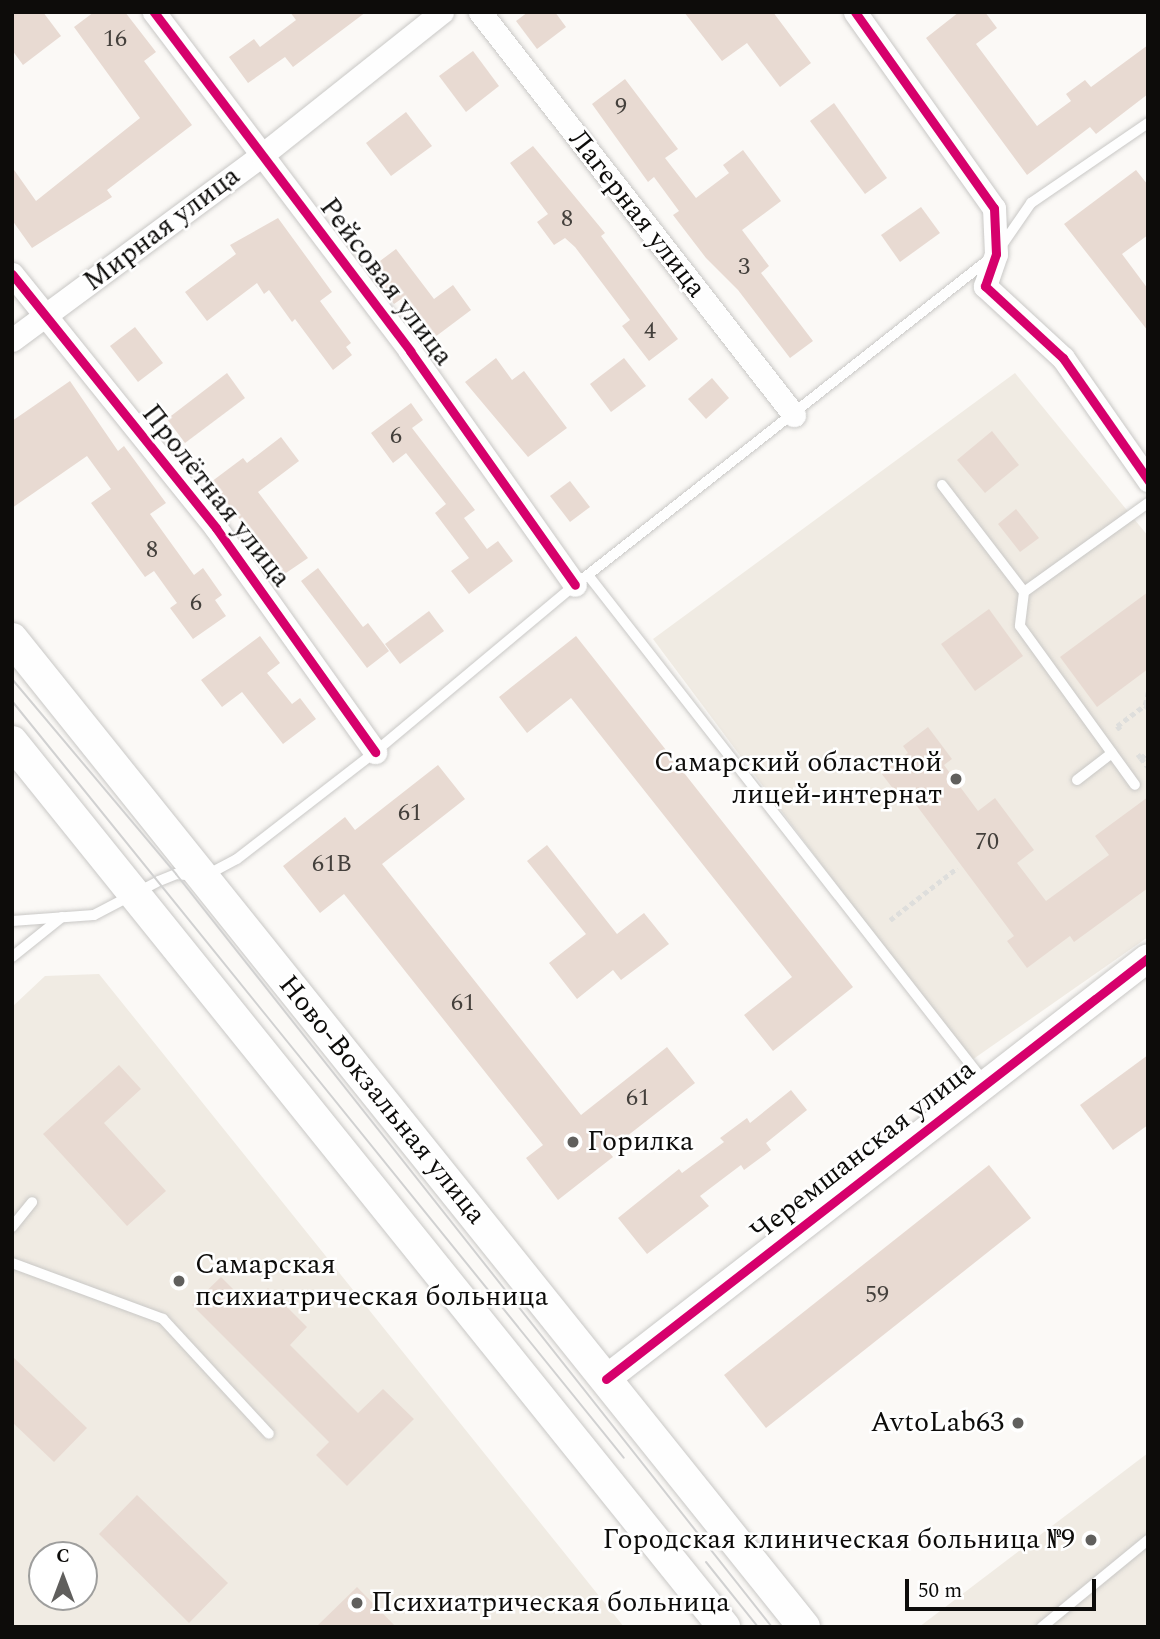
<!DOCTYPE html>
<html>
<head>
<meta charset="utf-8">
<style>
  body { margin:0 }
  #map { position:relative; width:1160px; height:1639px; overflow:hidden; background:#fbf9f6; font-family:Spectral,serif }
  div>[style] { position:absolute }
  .built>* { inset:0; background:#f0ebe3 }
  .building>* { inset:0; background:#e8dad2 }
  .path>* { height:4.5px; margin-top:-2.25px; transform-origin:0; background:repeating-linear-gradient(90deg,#dededc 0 5px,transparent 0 8.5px) }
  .roads { filter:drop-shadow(0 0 2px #c9c8c6) drop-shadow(0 0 2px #c9c8c6) }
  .service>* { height:10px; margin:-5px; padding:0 5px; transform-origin:5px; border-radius:5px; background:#fefefe }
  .minor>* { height:23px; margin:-11.5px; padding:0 11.5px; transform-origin:11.5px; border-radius:11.5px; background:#fefefe }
  .tertiary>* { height:28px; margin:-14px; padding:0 14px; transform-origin:14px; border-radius:14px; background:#fefefe }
  .secondary>* { height:32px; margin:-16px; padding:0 16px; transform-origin:16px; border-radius:16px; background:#fefefe }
  .tram>* { height:2px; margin:-1px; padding:0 1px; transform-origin:1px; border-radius:1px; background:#d1d1d1 }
  .cycleway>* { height:9px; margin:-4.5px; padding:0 4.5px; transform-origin:4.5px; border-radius:4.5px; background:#d6006c }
  .dots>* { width:19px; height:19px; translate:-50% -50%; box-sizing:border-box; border:4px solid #fff; border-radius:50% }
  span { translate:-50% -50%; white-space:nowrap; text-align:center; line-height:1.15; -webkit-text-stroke:5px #fff; paint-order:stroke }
  .number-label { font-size:24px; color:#44403c }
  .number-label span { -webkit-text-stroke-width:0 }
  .street-label { font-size:28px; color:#0d0c0a }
  .poi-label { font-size:28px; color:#0d0c0a }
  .right { translate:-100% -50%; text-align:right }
  .left { translate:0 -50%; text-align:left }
  .frame { position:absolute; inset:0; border:14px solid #0d0c0a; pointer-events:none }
  .north { position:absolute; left:28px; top:1541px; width:70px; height:70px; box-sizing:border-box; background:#fff; border:2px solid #9e9e9d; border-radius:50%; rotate:0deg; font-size:19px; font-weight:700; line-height:28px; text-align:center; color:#0d0c0a }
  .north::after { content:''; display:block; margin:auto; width:24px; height:32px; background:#605f5d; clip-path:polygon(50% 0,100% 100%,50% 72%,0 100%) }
  .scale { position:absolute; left:905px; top:1579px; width:191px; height:32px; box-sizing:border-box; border:4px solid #0d0c0a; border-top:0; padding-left:9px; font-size:21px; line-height:24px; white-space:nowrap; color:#0d0c0a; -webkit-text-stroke:5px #fff; paint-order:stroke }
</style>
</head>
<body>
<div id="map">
  <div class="built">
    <i style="clip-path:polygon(1015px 373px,1148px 536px,1148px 937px,969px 1062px,653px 639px)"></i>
    <i style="clip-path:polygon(evenodd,99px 974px,624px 1627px,12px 1627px,12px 1007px,45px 976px,99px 974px,42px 1555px,84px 1555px,84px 1597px,42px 1597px,42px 1555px)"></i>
    <i style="clip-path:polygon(1148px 1453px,1148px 1627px,919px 1627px)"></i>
  </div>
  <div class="building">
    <i style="clip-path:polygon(12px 12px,43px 12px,61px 36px,23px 65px,12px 50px)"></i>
    <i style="clip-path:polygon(94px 12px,125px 12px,156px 52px,144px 61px,192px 125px,107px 190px,112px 197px,32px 248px,12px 220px,12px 167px,36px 201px,140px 118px,74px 27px)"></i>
    <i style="clip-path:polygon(290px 12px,366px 12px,293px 67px,285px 57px,248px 83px,229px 57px,254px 39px,260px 47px,296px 20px)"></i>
    <i style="clip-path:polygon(528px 12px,555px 12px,566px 27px,537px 49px,516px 21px)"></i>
    <i style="clip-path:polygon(684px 12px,773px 12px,811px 63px,780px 87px,747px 43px,722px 61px)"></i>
    <i style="clip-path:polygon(959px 12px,985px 12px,997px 28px,976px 44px,1037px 126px,1071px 101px,1066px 94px,1085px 80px,1091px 87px,1148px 45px,1148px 94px,1096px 134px,1090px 127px,1027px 175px,926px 38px)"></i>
    <i style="clip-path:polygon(473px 51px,499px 86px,466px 112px,439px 76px)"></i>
    <i style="clip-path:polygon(625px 79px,678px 149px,665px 158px,696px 198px,729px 173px,723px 165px,743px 150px,781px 201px,742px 230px,769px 266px,761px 273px,813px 341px,790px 358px,738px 290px,706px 258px,673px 215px,679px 211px,654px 177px,648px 182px,592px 104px)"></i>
    <i style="clip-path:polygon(834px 103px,887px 178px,865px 194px,810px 121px)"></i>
    <i style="clip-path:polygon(406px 112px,432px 146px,391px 176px,366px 143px)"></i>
    <i style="clip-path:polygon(533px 146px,605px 233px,601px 236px,678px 339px,649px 361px,622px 326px,630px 320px,575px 247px,565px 238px,554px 245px,537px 222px,548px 214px,510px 163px)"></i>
    <i style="clip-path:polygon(1136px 170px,1148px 185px,1148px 235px,1122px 254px,1148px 289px,1148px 331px,1064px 224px)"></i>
    <i style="clip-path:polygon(921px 207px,940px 233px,900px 262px,881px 235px)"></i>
    <i style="clip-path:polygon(278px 218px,332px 292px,320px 301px,351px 343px,346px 347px,352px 355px,333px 370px,295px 319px,292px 322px,269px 290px,264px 294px,257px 283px,207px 321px,185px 292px,236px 254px,230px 245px)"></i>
    <i style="clip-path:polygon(396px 249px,434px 299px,453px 285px,471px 310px,435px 337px,404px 297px,394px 304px,368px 270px)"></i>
    <i style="clip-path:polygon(135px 327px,163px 363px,138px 382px,110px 346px)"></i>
    <i style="clip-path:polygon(496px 358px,512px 380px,524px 371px,567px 428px,528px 457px,465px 382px)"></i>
    <i style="clip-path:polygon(624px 358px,646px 386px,611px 412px,590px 384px)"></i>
    <i style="clip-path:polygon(227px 373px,245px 398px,185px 443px,167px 419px)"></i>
    <i style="clip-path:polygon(712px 378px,729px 398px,706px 419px,688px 399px)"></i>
    <i style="clip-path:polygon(70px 381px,118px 451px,124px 446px,166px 503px,150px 514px,194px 575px,203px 568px,222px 595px,215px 600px,226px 616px,193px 639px,170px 608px,177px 603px,154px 571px,145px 577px,91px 503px,111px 489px,87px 456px,12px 508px,12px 421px)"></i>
    <i style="clip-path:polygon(411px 403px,423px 420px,412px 428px,475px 510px,464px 518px,487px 549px,498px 541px,513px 561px,469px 594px,451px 571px,469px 558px,435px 513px,446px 504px,406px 453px,393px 463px,371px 433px)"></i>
    <i style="clip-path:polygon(992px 431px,1019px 465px,985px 493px,957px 460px)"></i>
    <i style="clip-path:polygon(281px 437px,299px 461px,258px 492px,308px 558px,283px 575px,211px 482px,243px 458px,247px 463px)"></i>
    <i style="clip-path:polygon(570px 481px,590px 507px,570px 522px,550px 496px)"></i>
    <i style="clip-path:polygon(1016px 509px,1039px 538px,1020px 552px,998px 524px)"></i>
    <i style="clip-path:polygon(318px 568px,363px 627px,368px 623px,389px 651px,367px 668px,301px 581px)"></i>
    <i style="clip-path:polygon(1148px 592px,1148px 669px,1097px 707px,1060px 657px)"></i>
    <i style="clip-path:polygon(989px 609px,1023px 656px,975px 691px,941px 644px)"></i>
    <i style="clip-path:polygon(429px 611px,444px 631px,400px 664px,385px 644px)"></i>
    <i style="clip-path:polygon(260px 636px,280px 663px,267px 673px,292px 704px,300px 698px,316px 719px,283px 744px,242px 692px,222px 707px,201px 680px)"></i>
    <i style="clip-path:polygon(576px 636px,853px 987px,773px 1051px,744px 1015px,792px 977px,571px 698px,527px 733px,499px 697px)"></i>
    <i style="clip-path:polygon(928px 727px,952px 759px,944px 765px,978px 811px,995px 798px,1034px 850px,1017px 863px,1046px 901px,1109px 855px,1095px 836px,1148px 797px,1148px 888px,1074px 942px,1070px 936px,1027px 968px,1007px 941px,1014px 936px,908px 794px,901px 799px,881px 773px,908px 753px,903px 746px)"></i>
    <i style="clip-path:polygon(438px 765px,465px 799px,382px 864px,581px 1115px,667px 1047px,695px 1083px,608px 1151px,613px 1157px,558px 1200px,526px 1158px,543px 1145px,344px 894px,320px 913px,283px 866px,345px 817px,355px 830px)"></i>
    <i style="clip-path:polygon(547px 845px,617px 934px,644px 913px,669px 944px,621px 980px,613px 970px,577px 999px,549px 963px,586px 934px,527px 861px)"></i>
    <i style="clip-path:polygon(1148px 1055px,1148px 1125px,1113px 1150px,1080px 1105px)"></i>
    <i style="clip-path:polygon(119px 1065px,141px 1089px,104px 1123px,166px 1191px,127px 1226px,43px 1134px)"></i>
    <i style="clip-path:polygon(791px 1090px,807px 1110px,766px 1143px,771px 1150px,744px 1170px,741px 1165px,700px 1196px,709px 1206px,647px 1254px,618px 1218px,679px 1169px,682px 1173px,724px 1142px,720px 1138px,747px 1118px,750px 1123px)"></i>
    <i style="clip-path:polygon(989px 1165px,1031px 1218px,766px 1428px,724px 1375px)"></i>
    <i style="clip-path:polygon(221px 1277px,250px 1306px,268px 1288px,307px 1327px,290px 1345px,358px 1413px,383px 1389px,414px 1419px,347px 1486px,316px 1455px,329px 1442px,192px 1305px)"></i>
    <i style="clip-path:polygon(12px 1356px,87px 1428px,54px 1462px,12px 1422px)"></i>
    <i style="clip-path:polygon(137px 1495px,228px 1583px,189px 1623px,99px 1534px)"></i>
    <i style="clip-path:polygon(357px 1587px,396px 1627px,316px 1627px)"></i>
  </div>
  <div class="path">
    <i style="left:1145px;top:705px;width:13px;rotate:-77deg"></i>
    <i style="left:1120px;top:730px;width:5px;rotate:-127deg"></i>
    <i style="left:1117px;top:726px;width:35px;rotate:-37deg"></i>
    <i style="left:1145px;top:705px;width:4px;rotate:45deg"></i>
    <i style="left:1138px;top:754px;width:5px;rotate:53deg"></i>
    <i style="left:1141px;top:758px;width:9px;rotate:-41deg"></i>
    <i style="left:1141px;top:758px;width:11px;rotate:52deg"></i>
    <i style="left:890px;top:920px;width:85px;rotate:-37.8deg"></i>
  </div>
  <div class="roads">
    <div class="service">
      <i style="left:1000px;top:248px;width:55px;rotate:-55.4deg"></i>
      <i style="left:1031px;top:203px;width:142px;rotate:-34.4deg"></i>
      <i style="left:942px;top:485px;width:135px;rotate:52.5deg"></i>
      <i style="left:1024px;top:592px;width:34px;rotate:97deg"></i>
      <i style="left:1020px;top:626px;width:196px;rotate:54.1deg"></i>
      <i style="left:588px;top:575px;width:645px;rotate:51.99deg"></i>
      <i style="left:1024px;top:592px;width:153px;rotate:-35.7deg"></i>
      <i style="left:1077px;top:780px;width:44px;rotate:-37.6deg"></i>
      <i style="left:12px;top:921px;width:82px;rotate:-4.2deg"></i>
      <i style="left:94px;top:915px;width:73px;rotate:-27.6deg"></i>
      <i style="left:159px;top:881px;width:18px;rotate:-22deg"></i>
      <i style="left:176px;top:874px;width:27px;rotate:6deg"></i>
      <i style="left:203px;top:877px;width:38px;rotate:-28deg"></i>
      <i style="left:237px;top:859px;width:175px;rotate:-37.8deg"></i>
      <i style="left:375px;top:752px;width:261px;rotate:-39.9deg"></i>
      <i style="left:575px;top:585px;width:526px;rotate:-38.2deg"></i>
      <i style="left:12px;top:957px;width:64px;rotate:-38.7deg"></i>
      <i style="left:12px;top:1227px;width:32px;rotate:-51deg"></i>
      <i style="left:12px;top:1263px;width:161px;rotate:20.3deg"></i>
      <i style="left:163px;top:1319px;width:156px;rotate:47.3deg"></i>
      <i style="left:1042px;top:1627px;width:137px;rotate:-39.4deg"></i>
    </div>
    <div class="minor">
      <i style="left:154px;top:12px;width:425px;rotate:52.9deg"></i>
      <i style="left:410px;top:351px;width:286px;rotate:54.8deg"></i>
      <i style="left:480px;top:12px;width:511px;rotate:52.08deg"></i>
      <i style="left:855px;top:12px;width:240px;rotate:54.7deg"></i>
      <i style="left:994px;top:208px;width:46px;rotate:87.5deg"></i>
      <i style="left:996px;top:254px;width:34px;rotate:109deg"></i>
      <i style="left:985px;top:286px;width:106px;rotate:42.7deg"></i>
      <i style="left:1063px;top:358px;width:149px;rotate:55.1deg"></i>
      <i style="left:12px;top:274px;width:326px;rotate:51.2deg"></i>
      <i style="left:216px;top:528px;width:275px;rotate:54.6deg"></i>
      <i style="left:12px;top:340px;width:311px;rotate:-36.5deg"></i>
      <i style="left:262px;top:155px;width:230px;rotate:-38.5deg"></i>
    </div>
    <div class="tertiary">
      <i style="left:606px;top:1379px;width:686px;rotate:-37.84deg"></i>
    </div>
    <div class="secondary">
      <i style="left:12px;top:639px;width:1266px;rotate:51.28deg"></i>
      <i style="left:12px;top:742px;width:1136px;rotate:51.18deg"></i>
    </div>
  </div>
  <div class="tram">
    <i style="left:12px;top:679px;width:255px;rotate:49.9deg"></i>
    <i style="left:176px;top:874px;width:960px;rotate:51.64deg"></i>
    <i style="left:12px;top:701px;width:973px;rotate:51.05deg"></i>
    <i style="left:706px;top:1562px;width:83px;rotate:51.3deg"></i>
  </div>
  <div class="cycleway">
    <i style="left:154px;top:12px;width:425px;rotate:52.9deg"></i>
    <i style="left:410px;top:351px;width:286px;rotate:54.8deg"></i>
    <i style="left:855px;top:12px;width:240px;rotate:54.7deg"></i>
    <i style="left:994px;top:208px;width:46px;rotate:87.5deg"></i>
    <i style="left:996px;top:254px;width:34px;rotate:109deg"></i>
    <i style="left:985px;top:286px;width:106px;rotate:42.7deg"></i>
    <i style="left:1063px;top:358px;width:149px;rotate:55.1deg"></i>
    <i style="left:12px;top:274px;width:326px;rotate:51.2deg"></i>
    <i style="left:216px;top:528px;width:275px;rotate:54.6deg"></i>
    <i style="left:606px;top:1379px;width:686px;rotate:-37.84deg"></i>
  </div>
  <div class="dots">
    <i style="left:956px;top:779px;background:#605f5d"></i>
    <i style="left:573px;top:1142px;background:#605f5d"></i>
    <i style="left:179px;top:1281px;background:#605f5d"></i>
    <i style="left:1018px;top:1423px;background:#605f5d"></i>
    <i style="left:1091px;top:1540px;background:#605f5d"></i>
    <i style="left:357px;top:1603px;background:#605f5d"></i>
  </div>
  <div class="number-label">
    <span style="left:115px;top:40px">16</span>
    <span style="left:621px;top:108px">9</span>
    <span style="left:567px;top:220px">8</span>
    <span style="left:744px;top:268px">3</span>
    <span style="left:650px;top:332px">4</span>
    <span style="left:396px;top:437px">6</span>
    <span style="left:152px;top:551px">8</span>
    <span style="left:196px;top:604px">6</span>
    <span style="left:410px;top:814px">61</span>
    <span style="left:987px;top:843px">70</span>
    <span style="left:332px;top:865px">61В</span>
    <span style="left:463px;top:1004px">61</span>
    <span style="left:638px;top:1099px">61</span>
    <span style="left:877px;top:1296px">59</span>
  </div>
  <div class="street-label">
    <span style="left:637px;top:214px;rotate:52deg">Лагерная улица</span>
    <span style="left:162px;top:229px;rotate:-37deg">Мирная улица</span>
    <span style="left:386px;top:282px;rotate:53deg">Рейсовая улица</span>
    <span style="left:216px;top:496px;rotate:52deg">Пролётная улица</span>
    <span style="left:382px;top:1100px;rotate:51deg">Ново-Вокзальная улица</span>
    <span style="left:863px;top:1151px;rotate:-38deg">Черемшанская улица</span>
  </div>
  <div class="poi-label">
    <span class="right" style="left:942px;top:779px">Самарский областной<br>лицей-интернат</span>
    <span class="left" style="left:587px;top:1142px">Горилка</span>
    <span class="left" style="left:195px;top:1281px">Самарская<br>психиатрическая больница</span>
    <span class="right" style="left:1004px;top:1423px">AvtoLab63</span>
    <span class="right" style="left:1075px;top:1540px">Городская клиническая больница №9</span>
    <span class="left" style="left:371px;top:1603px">Психиатрическая больница</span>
  </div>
  <div class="frame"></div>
  <div class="north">С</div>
  <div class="scale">50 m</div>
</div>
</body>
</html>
